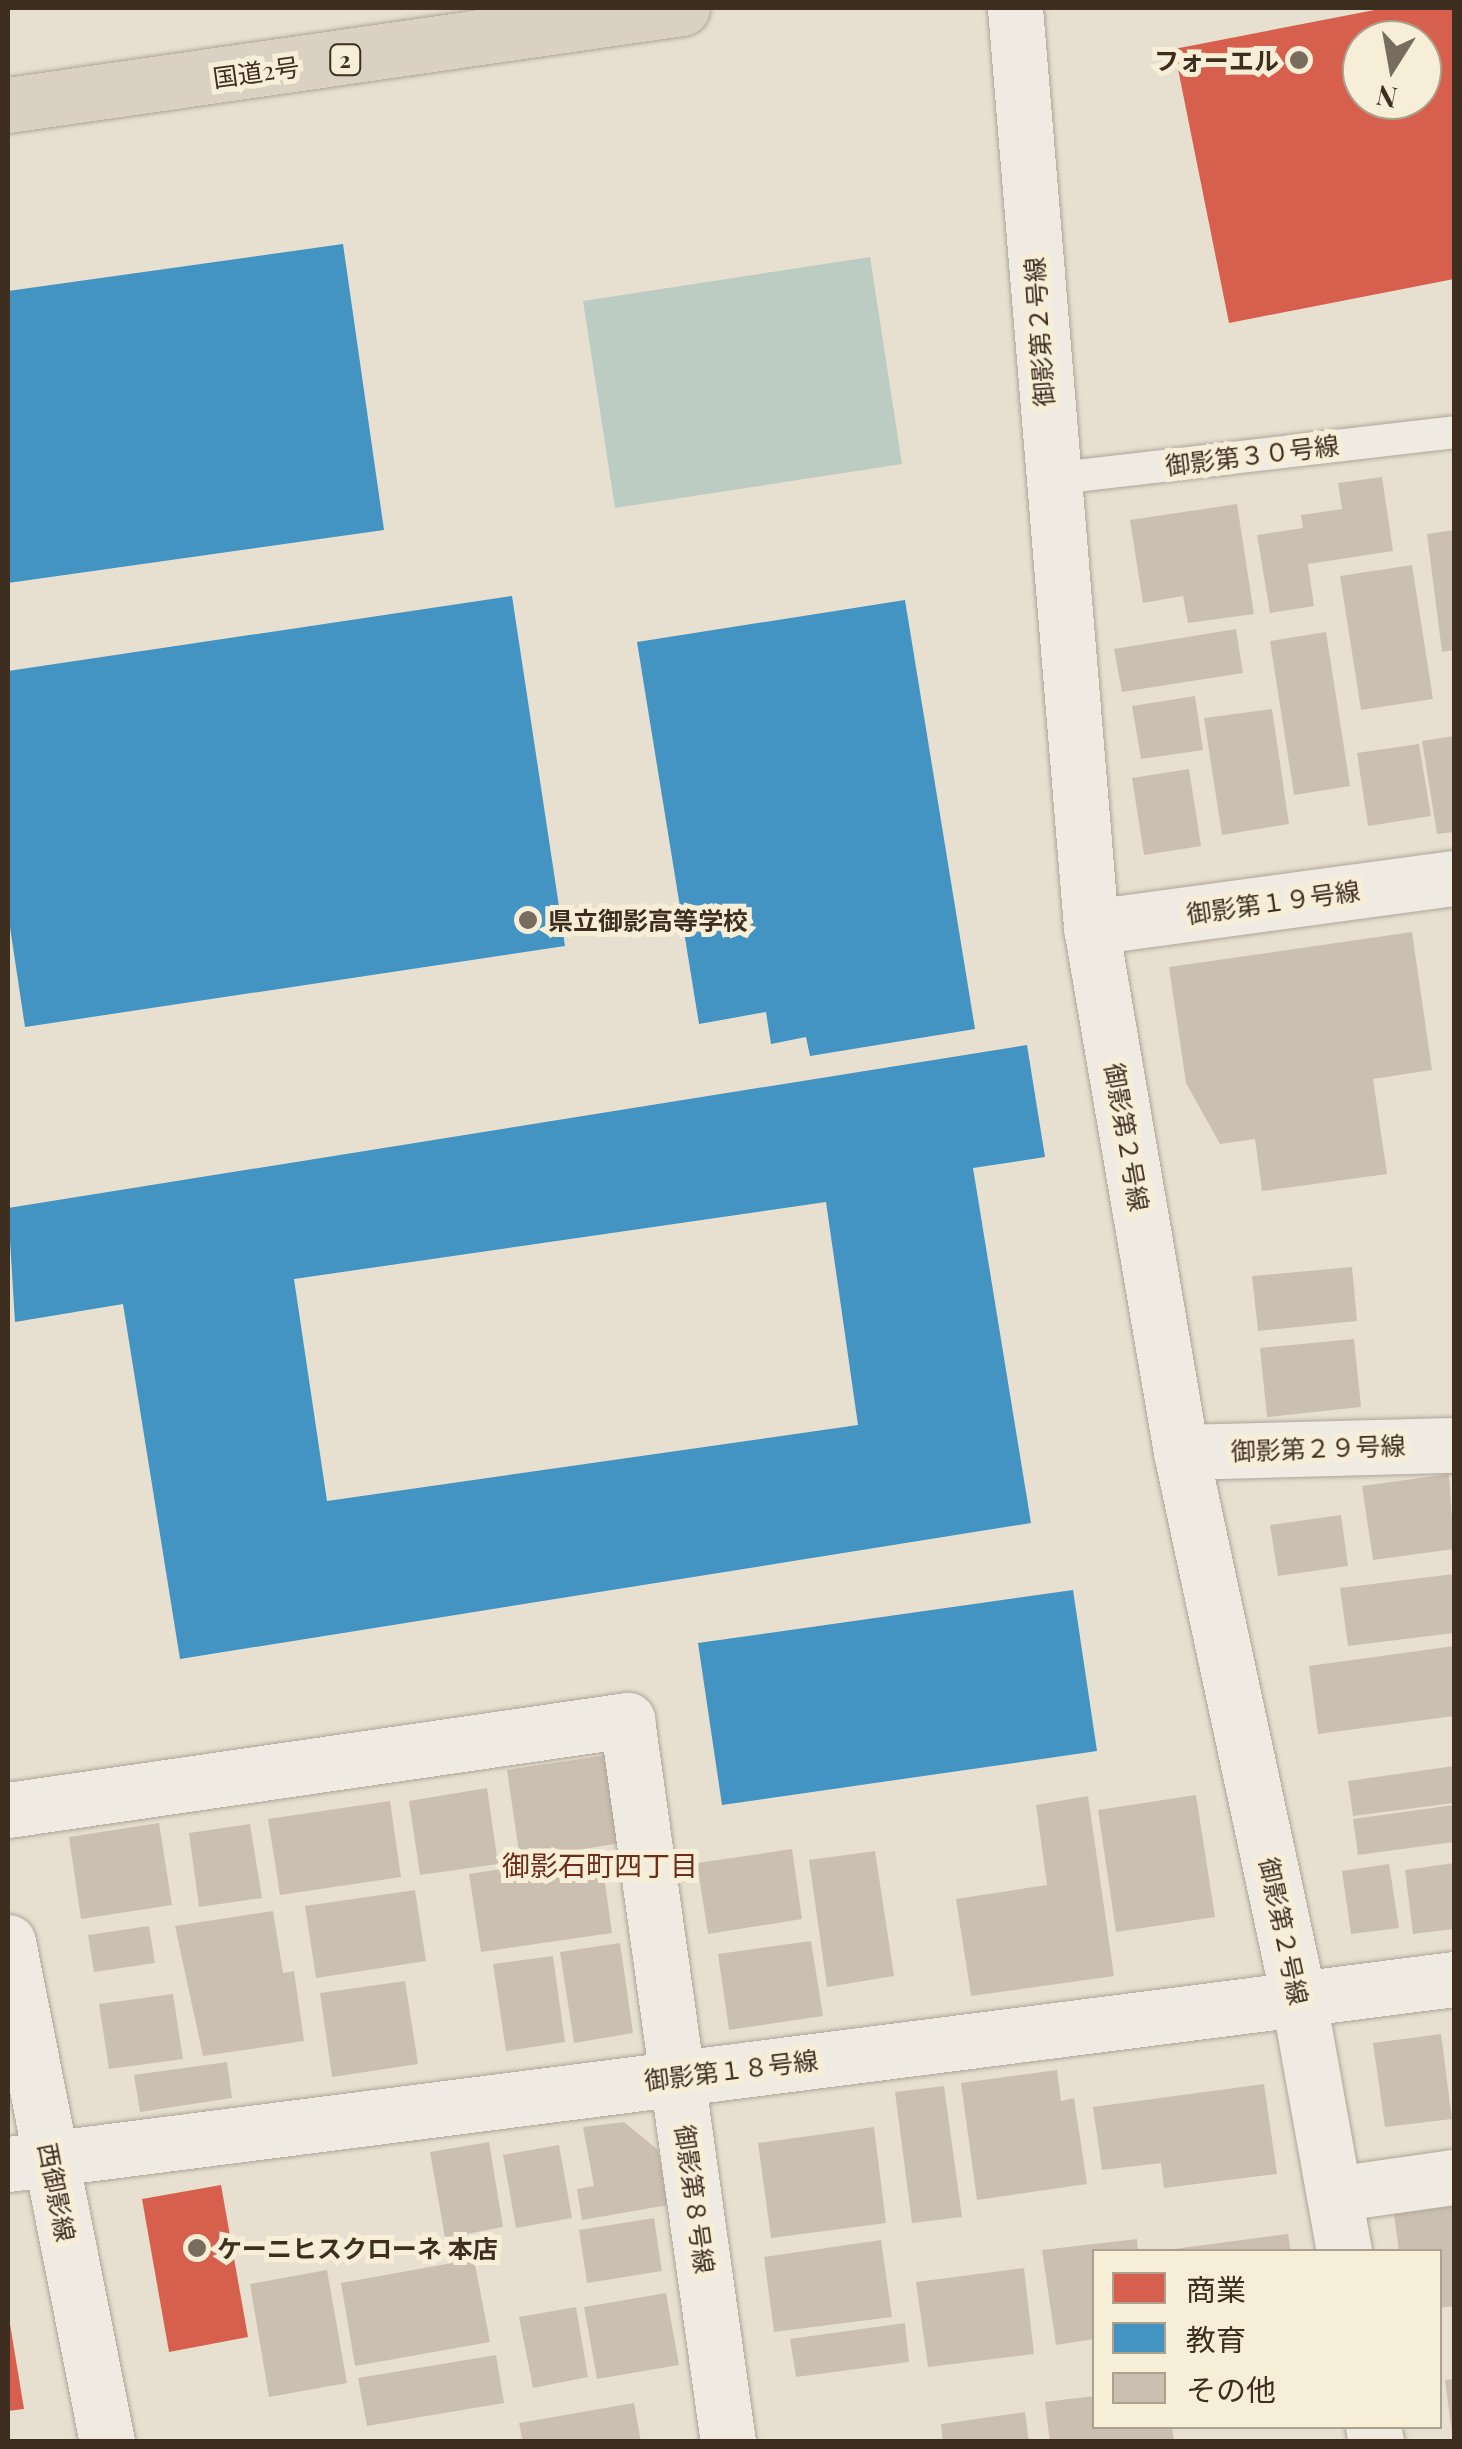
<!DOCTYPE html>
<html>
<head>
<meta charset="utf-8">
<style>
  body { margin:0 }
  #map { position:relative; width:1462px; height:2449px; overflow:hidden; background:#e7e0d1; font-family:"Playfair Display","Noto Sans JP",serif }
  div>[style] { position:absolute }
  .water>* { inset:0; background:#bcccc2 }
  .shops>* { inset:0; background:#d6604d }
  .schools>* { inset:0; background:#4393c3 }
  .building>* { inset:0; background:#cbbfb2 }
  .roads { filter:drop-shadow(0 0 2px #ada599) drop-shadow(0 0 2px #ada599) }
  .lane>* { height:32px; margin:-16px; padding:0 16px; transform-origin:16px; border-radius:16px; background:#efebe3 }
  .street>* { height:55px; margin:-27.5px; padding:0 27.5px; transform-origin:27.5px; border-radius:27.5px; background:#efebe3 }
  .secondary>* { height:55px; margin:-27.5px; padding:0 27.5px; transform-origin:27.5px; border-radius:27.5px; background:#efebe3 }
  .highway>* { height:55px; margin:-27.5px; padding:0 27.5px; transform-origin:27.5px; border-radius:27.5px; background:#dad1c2 }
  .dots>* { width:28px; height:28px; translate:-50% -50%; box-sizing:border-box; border:5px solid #f7eed8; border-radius:50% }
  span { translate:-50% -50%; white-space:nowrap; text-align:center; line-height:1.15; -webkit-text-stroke:10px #f7eed8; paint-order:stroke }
  .shield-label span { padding:2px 8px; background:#f7eed8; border:2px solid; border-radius:8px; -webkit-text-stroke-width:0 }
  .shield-label { font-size:22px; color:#3d2e20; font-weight:700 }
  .poi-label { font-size:25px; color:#3d2e20; font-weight:700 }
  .right { translate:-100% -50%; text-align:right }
  .left { translate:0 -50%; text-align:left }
  .street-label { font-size:25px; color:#3d2e20 }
  .neighbourhood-label { font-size:28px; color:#6b2e1e }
  .frame { position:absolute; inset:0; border:10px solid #3d2e20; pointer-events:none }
  .legend { position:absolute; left:1092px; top:2249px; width:350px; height:180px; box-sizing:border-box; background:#f7eed8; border:2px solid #ada18e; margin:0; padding:12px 18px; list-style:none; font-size:30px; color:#3d2e20 }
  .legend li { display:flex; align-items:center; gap:20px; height:50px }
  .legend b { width:50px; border:2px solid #ada18e }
  .north { position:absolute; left:1342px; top:20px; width:100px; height:100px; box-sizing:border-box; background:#f7eed8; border:2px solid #ada18e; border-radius:50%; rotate:191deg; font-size:28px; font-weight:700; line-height:40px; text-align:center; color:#3d2e20 }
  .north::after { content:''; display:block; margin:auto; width:35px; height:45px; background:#786c5e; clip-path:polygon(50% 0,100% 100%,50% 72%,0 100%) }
</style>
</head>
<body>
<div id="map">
  <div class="water">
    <i style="clip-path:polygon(870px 257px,902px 464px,615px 508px,583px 301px)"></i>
  </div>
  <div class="shops">
    <i style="clip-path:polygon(evenodd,1385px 8px,1454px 8px,1454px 279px,1229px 323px,1174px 49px,1385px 8px,1362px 40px,1422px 40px,1422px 100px,1362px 100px,1362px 40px)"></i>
    <i style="clip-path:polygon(221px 2185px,248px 2337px,169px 2352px,142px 2199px)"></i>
    <i style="clip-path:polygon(8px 2312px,24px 2409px,8px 2411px)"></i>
  </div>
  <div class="schools">
    <i style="clip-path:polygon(343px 244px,384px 530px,8px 583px,8px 291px)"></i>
    <i style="clip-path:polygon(512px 596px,565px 946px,25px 1027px,8px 914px,8px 671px)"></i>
    <i style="clip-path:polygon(905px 600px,975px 1029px,810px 1056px,806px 1037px,771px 1044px,766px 1012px,699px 1024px,637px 642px)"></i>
    <i style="clip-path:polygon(evenodd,1027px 1045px,1045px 1157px,973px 1168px,1031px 1523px,180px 1659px,123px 1304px,15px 1322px,8px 1208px,1027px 1045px,826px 1202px,858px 1425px,327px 1501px,294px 1279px,826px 1202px)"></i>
    <i style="clip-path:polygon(1073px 1590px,1097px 1751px,722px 1805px,698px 1643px)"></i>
  </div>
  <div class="building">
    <i style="clip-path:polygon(1382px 477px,1393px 551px,1308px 564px,1314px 606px,1270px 613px,1257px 535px,1303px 528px,1301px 515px,1342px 509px,1338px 483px)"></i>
    <i style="clip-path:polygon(1237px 504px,1254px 614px,1188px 623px,1183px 596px,1143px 603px,1130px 520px)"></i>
    <i style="clip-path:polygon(1454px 530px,1454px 650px,1442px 652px,1427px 534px)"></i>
    <i style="clip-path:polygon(1412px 565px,1433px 699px,1361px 710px,1340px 576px)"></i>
    <i style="clip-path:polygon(1236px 629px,1243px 673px,1122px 692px,1114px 649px)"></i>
    <i style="clip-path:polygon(1326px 632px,1350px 786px,1294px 795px,1270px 641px)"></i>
    <i style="clip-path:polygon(1195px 696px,1203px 750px,1141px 759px,1132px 706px)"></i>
    <i style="clip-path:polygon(1272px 709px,1289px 824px,1222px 835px,1204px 718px)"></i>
    <i style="clip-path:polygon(1454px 736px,1454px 832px,1437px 834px,1422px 741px)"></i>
    <i style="clip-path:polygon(1419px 744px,1431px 816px,1368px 826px,1357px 753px)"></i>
    <i style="clip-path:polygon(1189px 769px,1201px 846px,1144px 855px,1132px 778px)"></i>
    <i style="clip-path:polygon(1412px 932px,1432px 1070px,1373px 1079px,1387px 1174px,1262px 1191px,1255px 1139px,1220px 1144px,1186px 1083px,1169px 967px)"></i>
    <i style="clip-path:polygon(1352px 1267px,1357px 1321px,1258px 1331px,1252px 1276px)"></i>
    <i style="clip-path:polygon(1354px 1339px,1361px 1407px,1267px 1417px,1260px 1348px)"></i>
    <i style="clip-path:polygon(1449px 1474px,1454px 1549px,1373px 1560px,1362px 1486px)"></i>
    <i style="clip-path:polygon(1341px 1515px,1348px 1566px,1278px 1576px,1270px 1525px)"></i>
    <i style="clip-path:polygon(1454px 1574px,1454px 1633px,1348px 1646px,1340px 1588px)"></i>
    <i style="clip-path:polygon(1454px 1646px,1454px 1716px,1318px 1734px,1309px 1666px)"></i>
    <i style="clip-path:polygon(608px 1755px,621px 1843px,520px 1859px,507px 1770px)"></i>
    <i style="clip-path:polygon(1454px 1766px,1454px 1803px,1353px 1816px,1348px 1781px)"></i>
    <i style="clip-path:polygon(487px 1788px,498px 1864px,420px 1875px,409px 1801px)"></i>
    <i style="clip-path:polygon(1196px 1795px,1215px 1917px,1116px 1932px,1098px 1810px)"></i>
    <i style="clip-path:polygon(1088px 1796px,1114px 1976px,971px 1996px,956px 1899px,1047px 1885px,1036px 1805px)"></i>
    <i style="clip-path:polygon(390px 1801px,401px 1877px,280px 1895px,268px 1819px)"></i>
    <i style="clip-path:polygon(1454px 1805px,1454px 1842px,1358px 1855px,1353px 1819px)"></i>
    <i style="clip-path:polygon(159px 1823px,172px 1905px,81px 1919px,69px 1837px)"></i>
    <i style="clip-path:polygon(250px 1824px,262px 1898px,199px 1907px,189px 1833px)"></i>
    <i style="clip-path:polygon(792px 1849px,802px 1919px,708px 1934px,697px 1863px)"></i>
    <i style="clip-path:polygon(875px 1851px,894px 1976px,827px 1987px,809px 1860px)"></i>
    <i style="clip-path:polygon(601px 1854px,612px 1933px,481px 1952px,469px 1874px)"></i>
    <i style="clip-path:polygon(1454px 1863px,1454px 1929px,1413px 1934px,1405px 1870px)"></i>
    <i style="clip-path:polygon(1389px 1864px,1399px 1928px,1351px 1934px,1342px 1871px)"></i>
    <i style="clip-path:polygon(415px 1890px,426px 1961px,316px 1978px,305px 1906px)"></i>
    <i style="clip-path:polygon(273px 1911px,283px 1973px,294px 1971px,304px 2041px,203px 2056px,175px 1926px)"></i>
    <i style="clip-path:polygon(149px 1926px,155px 1963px,94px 1972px,88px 1935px)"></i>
    <i style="clip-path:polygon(811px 1941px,823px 2016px,729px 2030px,718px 1954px)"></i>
    <i style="clip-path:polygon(620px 1943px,633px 2033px,574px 2043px,560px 1952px)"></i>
    <i style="clip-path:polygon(553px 1956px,565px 2042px,506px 2051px,493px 1964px)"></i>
    <i style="clip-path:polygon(405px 1981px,418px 2064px,332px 2077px,320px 1993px)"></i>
    <i style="clip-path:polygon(173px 1994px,183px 2059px,109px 2069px,99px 2004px)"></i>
    <i style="clip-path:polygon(1441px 2034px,1452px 2119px,1385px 2127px,1373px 2043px)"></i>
    <i style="clip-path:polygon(227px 2062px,232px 2098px,140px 2112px,134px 2075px)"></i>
    <i style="clip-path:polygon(1057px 2070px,1061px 2101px,1074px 2098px,1087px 2184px,977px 2200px,961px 2083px)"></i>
    <i style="clip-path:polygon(1264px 2084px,1277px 2174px,1164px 2188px,1161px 2163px,1102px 2170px,1093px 2107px)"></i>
    <i style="clip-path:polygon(944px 2086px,962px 2217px,912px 2223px,895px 2092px)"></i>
    <i style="clip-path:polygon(624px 2122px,658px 2150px,668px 2205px,582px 2220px,577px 2189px,594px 2186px,583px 2127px)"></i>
    <i style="clip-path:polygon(874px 2127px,886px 2223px,771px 2238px,758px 2143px)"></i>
    <i style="clip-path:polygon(489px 2142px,503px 2227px,445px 2238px,430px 2152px)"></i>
    <i style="clip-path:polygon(559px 2145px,572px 2218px,516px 2228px,503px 2155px)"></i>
    <i style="clip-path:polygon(1454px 2206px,1454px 2306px,1440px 2308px,1440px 2252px,1399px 2252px,1394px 2214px)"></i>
    <i style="clip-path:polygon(654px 2218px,662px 2271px,587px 2283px,579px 2230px)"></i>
    <i style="clip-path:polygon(1288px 2234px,1291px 2252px,1174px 2252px,1174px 2249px)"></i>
    <i style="clip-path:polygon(1137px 2239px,1138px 2252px,1094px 2252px,1094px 2339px,1056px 2345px,1042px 2250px)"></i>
    <i style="clip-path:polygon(881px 2240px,892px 2317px,774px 2332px,764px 2257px)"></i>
    <i style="clip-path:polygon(474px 2259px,490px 2342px,355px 2366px,341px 2283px)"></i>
    <i style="clip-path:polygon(1024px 2268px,1034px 2354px,928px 2367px,916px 2282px)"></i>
    <i style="clip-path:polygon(327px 2270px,347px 2383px,269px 2397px,250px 2284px)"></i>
    <i style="clip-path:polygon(666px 2293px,679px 2365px,597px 2379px,584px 2307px)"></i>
    <i style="clip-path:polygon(576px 2307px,588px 2377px,533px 2388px,519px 2317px)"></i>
    <i style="clip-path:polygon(905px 2323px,909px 2362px,796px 2377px,790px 2339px)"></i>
    <i style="clip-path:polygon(496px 2355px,504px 2403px,367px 2426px,358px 2378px)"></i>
    <i style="clip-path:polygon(1454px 2379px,1454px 2432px,1452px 2433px,1445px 2380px)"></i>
    <i style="clip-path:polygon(1094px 2396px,1094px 2426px,1172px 2426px,1174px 2442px,1050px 2442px,1045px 2402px)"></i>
    <i style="clip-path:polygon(634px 2403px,641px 2442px,523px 2442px,519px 2423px)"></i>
    <i style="clip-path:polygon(1025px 2412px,1029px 2442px,943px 2442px,941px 2424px)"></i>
  </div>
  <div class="roads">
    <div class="lane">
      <i style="left:1050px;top:479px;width:407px;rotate:-6.6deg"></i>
    </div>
    <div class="street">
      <i style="left:1015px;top:8px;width:922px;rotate:85.27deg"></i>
      <i style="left:1091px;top:927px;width:533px;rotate:80.27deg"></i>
      <i style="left:1181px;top:1452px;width:562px;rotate:77.87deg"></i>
      <i style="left:1299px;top:2001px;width:255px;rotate:79.8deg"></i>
      <i style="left:1091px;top:927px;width:366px;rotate:-7.7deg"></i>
      <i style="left:1181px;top:1452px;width:273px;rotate:-1.5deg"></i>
      <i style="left:8px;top:1810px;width:626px;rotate:-8.27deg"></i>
      <i style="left:627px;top:1720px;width:729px;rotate:82.04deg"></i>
      <i style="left:8px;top:2164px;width:1458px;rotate:-7.29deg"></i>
      <i style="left:1334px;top:2194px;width:121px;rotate:-8.1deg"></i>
      <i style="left:1373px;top:2426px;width:16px;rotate:79deg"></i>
    </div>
    <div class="secondary">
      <i style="left:8px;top:1942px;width:510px;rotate:78.8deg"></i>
    </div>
    <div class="highway">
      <i style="left:8px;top:105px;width:681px;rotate:-8.19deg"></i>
    </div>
  </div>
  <div class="dots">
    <i style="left:1299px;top:60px;background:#786c5e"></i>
    <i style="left:528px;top:920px;background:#786c5e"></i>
    <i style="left:197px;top:2248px;background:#786c5e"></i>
  </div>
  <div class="shield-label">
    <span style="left:345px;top:60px">2</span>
  </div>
  <div class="poi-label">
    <span class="right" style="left:1279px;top:60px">フォーエル</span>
    <span class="left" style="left:548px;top:920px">県立御影高等学校</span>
    <span class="left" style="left:217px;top:2248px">ケーニヒスクローネ 本店</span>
  </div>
  <div class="street-label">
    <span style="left:256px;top:72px;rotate:-8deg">国道2号</span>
    <span style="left:1039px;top:332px;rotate:-94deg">御影第２号線</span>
    <span style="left:1252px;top:455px;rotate:-7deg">御影第３０号線</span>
    <span style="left:1273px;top:902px;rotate:-8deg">御影第１９号線</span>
    <span style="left:1127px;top:1137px;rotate:80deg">御影第２号線</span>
    <span style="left:1318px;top:1448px;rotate:-2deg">御影第２９号線</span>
    <span style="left:1284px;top:1931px;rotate:78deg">御影第２号線</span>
    <span style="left:731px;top:2070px;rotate:-7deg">御影第１８号線</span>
    <span style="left:57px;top:2192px;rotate:79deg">西御影線</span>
    <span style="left:695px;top:2199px;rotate:82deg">御影第８号線</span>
  </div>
  <div class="neighbourhood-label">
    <span style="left:600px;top:1865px">御影石町四丁目</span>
  </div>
  <div class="frame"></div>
  <ul class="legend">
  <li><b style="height:28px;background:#d6604d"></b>商業</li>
  <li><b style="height:28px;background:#4393c3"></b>教育</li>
  <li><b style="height:28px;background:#cbbfb2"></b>その他</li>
  </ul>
  <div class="north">N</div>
</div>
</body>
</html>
